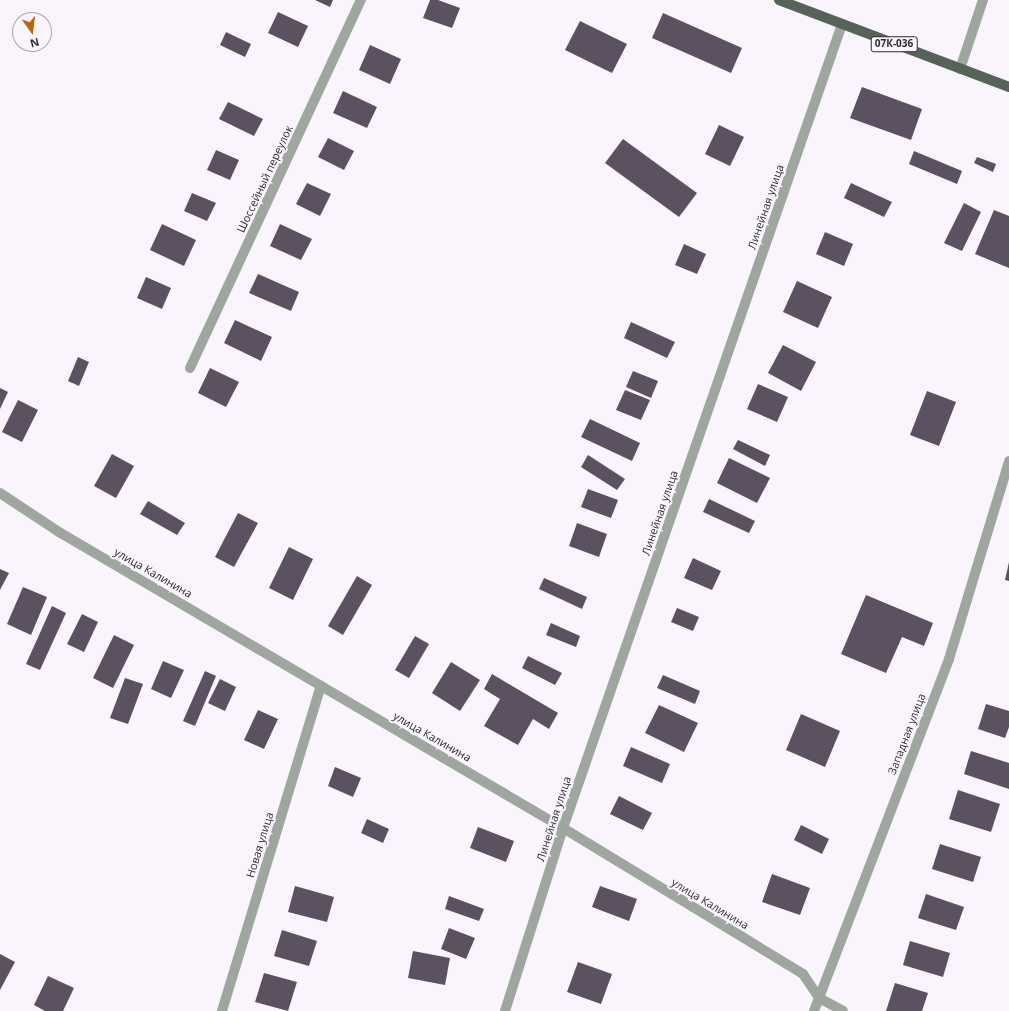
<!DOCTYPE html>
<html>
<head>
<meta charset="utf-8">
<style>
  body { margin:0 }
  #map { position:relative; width:1009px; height:1011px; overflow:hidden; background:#faf5fd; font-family:"Open Sans",sans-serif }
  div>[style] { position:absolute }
  .building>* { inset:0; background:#5b5160 }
  .lane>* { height:10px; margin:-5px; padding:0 5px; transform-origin:5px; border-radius:5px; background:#9ea69f }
  .street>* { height:10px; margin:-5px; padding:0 5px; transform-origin:5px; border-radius:5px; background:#9ea69f }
  .primary>* { height:10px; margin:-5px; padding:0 5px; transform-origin:5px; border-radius:5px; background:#566358 }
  span { translate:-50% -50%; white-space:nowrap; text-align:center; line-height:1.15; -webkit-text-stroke:4px #faf5fd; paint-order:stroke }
  .shield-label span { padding:1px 3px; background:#faf5fd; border:1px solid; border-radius:3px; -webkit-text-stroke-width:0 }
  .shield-label { font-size:10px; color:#2f2b31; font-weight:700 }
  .street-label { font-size:11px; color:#2f2b31 }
  .north { position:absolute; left:12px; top:12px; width:40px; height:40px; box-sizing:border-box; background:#faf5fd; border:1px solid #a9a4ab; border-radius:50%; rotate:166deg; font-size:11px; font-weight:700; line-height:16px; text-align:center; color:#2f2b31 }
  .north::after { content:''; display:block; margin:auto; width:14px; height:18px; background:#be6309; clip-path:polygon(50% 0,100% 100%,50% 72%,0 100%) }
</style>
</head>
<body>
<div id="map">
  <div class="building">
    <i style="clip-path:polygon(315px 0,333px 0,330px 7px)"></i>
    <i style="clip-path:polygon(430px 0,438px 0,460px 8px,452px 28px,423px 18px)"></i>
    <i style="clip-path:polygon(278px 12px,308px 26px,298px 47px,268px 33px)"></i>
    <i style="clip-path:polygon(663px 13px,742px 48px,731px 73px,652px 38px)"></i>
    <i style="clip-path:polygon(580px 21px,627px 44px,612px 73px,565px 50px)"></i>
    <i style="clip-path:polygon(226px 32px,251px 44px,245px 57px,220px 45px)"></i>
    <i style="clip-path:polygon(370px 45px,401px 59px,390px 84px,359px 70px)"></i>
    <i style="clip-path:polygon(862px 87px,922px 109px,911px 140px,850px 118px)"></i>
    <i style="clip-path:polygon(343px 91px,377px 107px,367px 128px,333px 113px)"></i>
    <i style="clip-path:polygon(228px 102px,263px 119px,254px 136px,219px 119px)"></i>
    <i style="clip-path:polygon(719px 125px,744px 137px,730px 166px,705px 154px)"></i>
    <i style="clip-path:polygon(328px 138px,354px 151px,344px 170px,318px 157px)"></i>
    <i style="clip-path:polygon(623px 139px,697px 193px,679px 217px,605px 163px)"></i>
    <i style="clip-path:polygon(216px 150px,239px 160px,230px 180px,207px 170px)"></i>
    <i style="clip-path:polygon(914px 151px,962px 171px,957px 184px,909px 164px)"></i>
    <i style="clip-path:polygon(977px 157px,996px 164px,993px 172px,974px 163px)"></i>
    <i style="clip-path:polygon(307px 183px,331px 194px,320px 216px,296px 204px)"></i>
    <i style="clip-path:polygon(851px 183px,892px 202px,884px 217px,844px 198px)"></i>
    <i style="clip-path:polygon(192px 193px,216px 203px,207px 221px,184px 211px)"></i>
    <i style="clip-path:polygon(964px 203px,981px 212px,962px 251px,944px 243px)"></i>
    <i style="clip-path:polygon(994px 210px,1009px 216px,1009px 268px,975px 254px)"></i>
    <i style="clip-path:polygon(162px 224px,196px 240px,184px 266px,150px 250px)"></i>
    <i style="clip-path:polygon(280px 224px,312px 239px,301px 260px,270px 246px)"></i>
    <i style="clip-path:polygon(825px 232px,853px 244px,844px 266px,816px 254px)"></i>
    <i style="clip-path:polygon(684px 244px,706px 254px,697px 274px,675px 265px)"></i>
    <i style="clip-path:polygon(258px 274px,299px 292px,291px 311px,249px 293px)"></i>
    <i style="clip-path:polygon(146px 277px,171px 288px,162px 309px,137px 298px)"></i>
    <i style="clip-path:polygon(797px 281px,832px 297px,818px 328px,783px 312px)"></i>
    <i style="clip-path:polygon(235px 320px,272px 337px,261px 361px,224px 343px)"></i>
    <i style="clip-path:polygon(631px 322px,675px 342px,667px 358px,624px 338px)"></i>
    <i style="clip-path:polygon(783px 345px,816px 362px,801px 391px,768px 373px)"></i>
    <i style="clip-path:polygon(78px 357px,89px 362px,79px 386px,68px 381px)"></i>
    <i style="clip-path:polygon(210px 368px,239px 382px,226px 407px,198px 393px)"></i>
    <i style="clip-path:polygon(633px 371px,658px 381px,651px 398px,626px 387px)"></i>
    <i style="clip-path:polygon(758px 384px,788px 397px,777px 422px,747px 409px)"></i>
    <i style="clip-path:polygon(0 388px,8px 392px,0 409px)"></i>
    <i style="clip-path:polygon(625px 390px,650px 400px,641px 420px,616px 410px)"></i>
    <i style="clip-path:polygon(927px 391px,956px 402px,939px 446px,910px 435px)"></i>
    <i style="clip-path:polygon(18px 400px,38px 410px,22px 442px,2px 432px)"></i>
    <i style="clip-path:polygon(590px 419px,640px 443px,632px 461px,581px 437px)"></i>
    <i style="clip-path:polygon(738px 440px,770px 455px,765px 466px,733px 449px)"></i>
    <i style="clip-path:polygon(112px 454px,134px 466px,116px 498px,94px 486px)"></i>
    <i style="clip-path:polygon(588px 455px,625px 479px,617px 490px,581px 467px)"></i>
    <i style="clip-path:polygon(729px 458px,770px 478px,757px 503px,717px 483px)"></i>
    <i style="clip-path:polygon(588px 489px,618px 500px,611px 518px,581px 507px)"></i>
    <i style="clip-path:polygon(709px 499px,755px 521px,749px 533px,703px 512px)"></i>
    <i style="clip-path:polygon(148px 501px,185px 523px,177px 535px,140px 514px)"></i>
    <i style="clip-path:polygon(238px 513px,258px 523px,234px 567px,215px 557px)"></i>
    <i style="clip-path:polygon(577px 523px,607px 534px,599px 557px,569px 546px)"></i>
    <i style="clip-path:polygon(289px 547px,313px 559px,293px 600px,269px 588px)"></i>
    <i style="clip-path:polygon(693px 558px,721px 571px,712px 590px,684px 578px)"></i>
    <i style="clip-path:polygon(1009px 562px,1009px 581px,1005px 580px)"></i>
    <i style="clip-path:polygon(0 569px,9px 573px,0 590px)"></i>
    <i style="clip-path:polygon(357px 576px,372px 585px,343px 635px,328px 626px)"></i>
    <i style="clip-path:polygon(544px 578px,587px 597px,582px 609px,539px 589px)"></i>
    <i style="clip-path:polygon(23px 587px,47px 597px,31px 635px,7px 624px)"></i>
    <i style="clip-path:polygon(866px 595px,933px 623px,924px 646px,902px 637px,886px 673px,841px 654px)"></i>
    <i style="clip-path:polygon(52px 606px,66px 613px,40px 670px,26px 664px)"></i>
    <i style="clip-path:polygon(677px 608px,699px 617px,693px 631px,671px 622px)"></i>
    <i style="clip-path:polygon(82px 614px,98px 622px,84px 652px,67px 644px)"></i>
    <i style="clip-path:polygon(551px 623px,580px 636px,576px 647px,546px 635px)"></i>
    <i style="clip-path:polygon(114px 635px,134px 645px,113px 688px,93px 678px)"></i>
    <i style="clip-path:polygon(415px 636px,429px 644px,409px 678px,395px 670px)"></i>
    <i style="clip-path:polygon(528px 656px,562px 673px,555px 685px,522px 668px)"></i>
    <i style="clip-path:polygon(163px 661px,184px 670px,171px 698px,151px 689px)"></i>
    <i style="clip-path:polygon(451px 662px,480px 680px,460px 711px,432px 693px)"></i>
    <i style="clip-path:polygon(205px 671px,216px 676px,195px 726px,183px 721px)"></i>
    <i style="clip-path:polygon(492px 674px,558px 713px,549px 729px,533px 719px,518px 745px,484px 726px,500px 699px,484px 689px)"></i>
    <i style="clip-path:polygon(663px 675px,700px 691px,695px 704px,657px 688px)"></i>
    <i style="clip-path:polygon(125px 678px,143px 684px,128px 724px,110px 718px)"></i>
    <i style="clip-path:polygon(220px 679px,236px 687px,225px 711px,208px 703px)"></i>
    <i style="clip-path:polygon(986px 704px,1009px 711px,1009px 727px,1005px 738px,978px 729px)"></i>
    <i style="clip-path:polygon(659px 705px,698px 723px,684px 752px,645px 733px)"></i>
    <i style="clip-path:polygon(258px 710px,278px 719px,264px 749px,244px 740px)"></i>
    <i style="clip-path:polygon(801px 714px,840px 731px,825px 767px,786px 750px)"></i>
    <i style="clip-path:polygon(631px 747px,670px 764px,662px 783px,623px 766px)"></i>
    <i style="clip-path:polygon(971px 751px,1009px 763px,1009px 789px,964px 774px)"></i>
    <i style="clip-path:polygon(335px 767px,361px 778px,353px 797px,328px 786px)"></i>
    <i style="clip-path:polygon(958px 790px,1000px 804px,991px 832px,949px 819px)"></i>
    <i style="clip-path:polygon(619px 796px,652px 813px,643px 830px,610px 814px)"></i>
    <i style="clip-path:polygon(367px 819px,389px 829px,383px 843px,361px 833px)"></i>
    <i style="clip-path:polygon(801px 825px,829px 839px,822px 854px,794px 840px)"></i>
    <i style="clip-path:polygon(478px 827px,514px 841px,506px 862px,470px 848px)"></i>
    <i style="clip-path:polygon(940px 844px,981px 857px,973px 882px,932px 869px)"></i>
    <i style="clip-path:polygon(772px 874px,810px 888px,800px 915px,762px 902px)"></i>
    <i style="clip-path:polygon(295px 886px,334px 897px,327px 922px,288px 912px)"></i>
    <i style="clip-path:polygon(600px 886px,637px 899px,629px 921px,592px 907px)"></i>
    <i style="clip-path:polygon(926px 894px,964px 907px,956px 930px,918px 918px)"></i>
    <i style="clip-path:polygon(449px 896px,484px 909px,479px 921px,445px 909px)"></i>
    <i style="clip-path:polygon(449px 928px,475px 938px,466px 959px,441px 949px)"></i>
    <i style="clip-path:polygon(282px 930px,317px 941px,309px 966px,274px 956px)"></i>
    <i style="clip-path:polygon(910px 941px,950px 953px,943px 977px,903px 965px)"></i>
    <i style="clip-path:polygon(413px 951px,450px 958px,445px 985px,408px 978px)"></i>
    <i style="clip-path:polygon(0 954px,15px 962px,0 990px)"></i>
    <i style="clip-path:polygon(578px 962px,612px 974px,601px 1004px,567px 992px)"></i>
    <i style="clip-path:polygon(264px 973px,297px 982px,288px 1011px,255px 1002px)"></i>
    <i style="clip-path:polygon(48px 976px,74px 988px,63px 1011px,45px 1011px,34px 1005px)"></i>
    <i style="clip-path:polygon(895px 983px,928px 993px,922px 1011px,886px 1011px)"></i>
  </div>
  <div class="lane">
    <i style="left:960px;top:69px;width:73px;rotate:-71.6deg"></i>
  </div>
  <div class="street">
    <i style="left:190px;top:368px;width:406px;rotate:-65.1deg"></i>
    <i style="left:0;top:493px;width:71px;rotate:33.5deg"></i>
    <i style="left:59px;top:532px;width:584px;rotate:30.43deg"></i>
    <i style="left:563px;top:828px;width:281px;rotate:31.3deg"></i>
    <i style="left:803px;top:974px;width:29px;rotate:56deg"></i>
    <i style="left:819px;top:998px;width:27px;rotate:28deg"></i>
    <i style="left:222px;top:1011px;width:340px;rotate:-73.1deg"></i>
    <i style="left:505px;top:1011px;width:192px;rotate:-72.4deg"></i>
    <i style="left:563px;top:828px;width:851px;rotate:-70.86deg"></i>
    <i style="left:814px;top:1011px;width:377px;rotate:-69deg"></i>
    <i style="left:949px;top:659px;width:207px;rotate:-73.1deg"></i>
  </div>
  <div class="primary">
    <i style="left:779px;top:0;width:246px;rotate:20.7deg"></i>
  </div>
  <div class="shield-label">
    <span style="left:894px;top:44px">07К-036</span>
  </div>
  <div class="street-label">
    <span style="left:265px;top:179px;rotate:-65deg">Шоссейный переулок</span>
    <span style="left:766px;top:207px;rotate:-71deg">Линейная улица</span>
    <span style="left:660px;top:513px;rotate:-71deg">Линейная улица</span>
    <span style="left:153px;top:573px;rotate:30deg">улица Калинина</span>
    <span style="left:907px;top:734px;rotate:-69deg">Западная улица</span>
    <span style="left:432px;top:737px;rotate:30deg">улица Калинина</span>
    <span style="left:554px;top:819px;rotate:-72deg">Линейная улица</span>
    <span style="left:260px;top:845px;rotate:-73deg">Новая улица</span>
    <span style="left:710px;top:904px;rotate:31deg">улица Калинина</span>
  </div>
  <div class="north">N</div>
</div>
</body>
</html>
